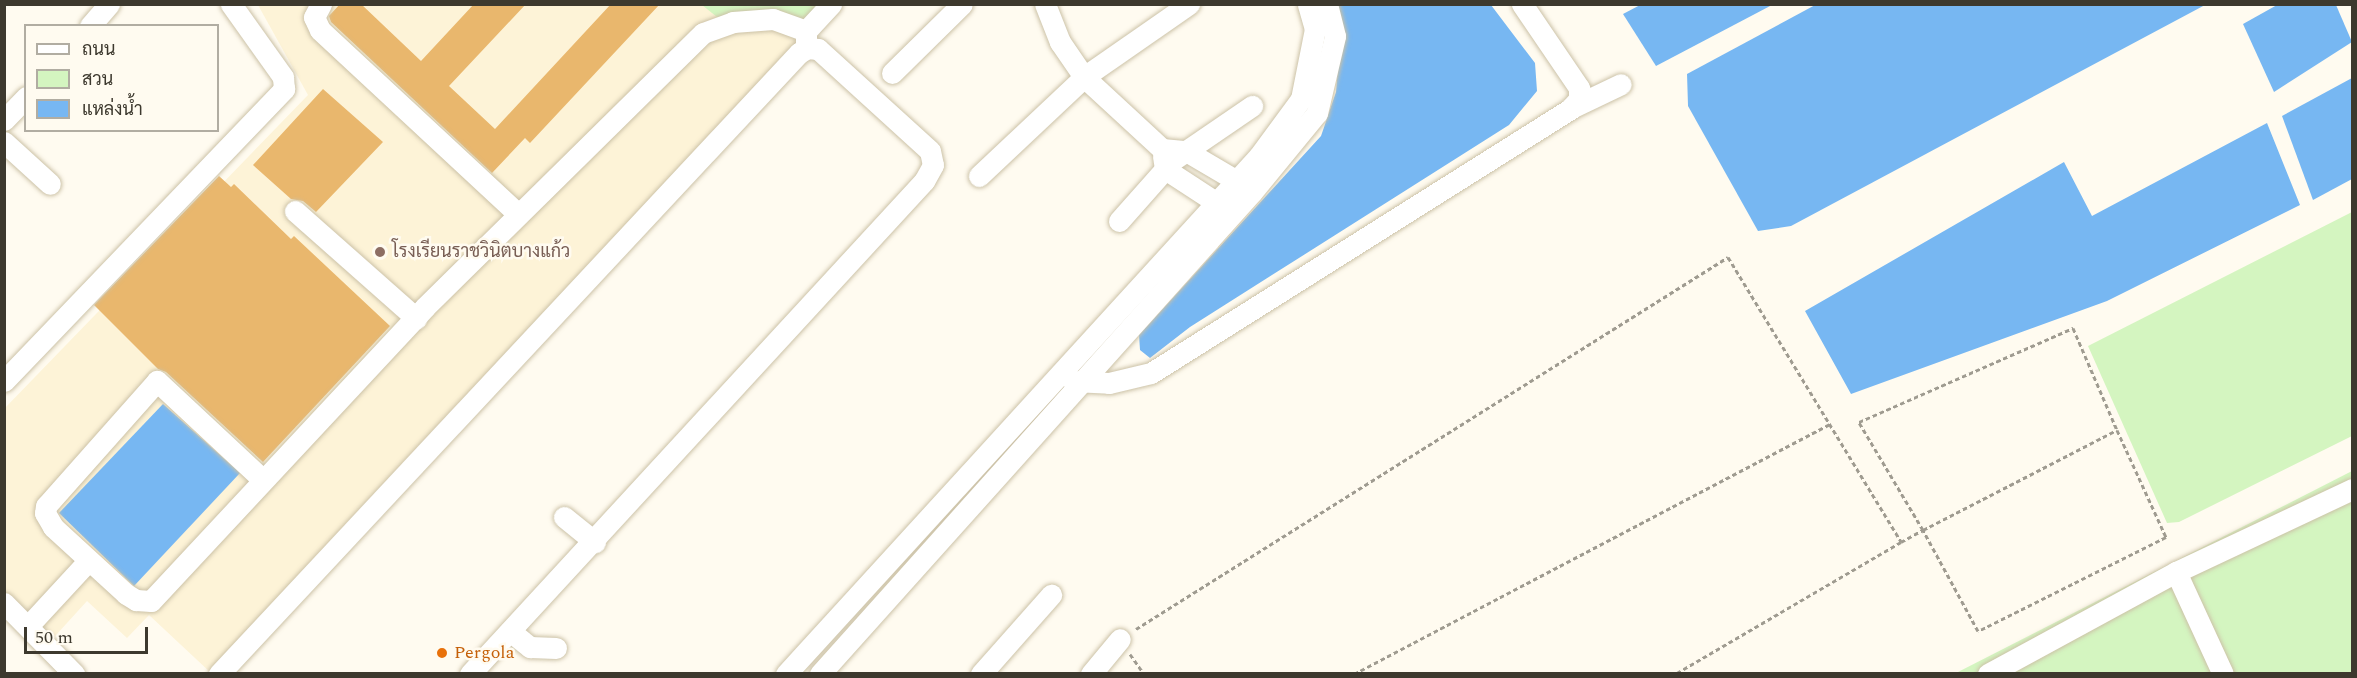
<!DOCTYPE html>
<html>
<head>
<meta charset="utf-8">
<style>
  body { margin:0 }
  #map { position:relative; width:2357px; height:678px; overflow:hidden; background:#fffbf0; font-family:Spectral,Sarabun,serif }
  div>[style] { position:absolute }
  .built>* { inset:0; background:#fdf3d7 }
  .green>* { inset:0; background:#d4f5c0 }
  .water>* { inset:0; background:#77b7f2 }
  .building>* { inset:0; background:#e9b76d }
  .path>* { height:3px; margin-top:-1.5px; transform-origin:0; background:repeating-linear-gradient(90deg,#9f9b90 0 4.5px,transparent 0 7.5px) }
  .roads { filter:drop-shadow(0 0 2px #ccc2a7) drop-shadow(0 0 2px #ccc2a7) }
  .minor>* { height:21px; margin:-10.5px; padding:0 10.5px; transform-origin:10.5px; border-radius:10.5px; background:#fff }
  .dots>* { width:16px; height:16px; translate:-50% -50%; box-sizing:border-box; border:3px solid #fffbf0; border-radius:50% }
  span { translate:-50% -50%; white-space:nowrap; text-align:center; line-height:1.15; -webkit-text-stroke:5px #fffbf0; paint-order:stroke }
  .education-label { font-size:18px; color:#785e54 }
  .left { translate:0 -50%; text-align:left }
  .food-label { font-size:18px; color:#c56008 }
  .frame { position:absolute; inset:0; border:6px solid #3d392e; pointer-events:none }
  .legend { position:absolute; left:24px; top:24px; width:195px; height:108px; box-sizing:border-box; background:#fffbf0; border:2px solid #b1ada2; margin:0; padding:8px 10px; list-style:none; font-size:18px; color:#3d392e }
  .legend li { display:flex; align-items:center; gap:12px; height:30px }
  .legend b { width:30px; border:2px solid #b1ada2 }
  .scale { position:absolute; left:24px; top:627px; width:124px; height:27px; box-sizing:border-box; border:3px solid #3d392e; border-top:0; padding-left:8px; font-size:18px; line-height:21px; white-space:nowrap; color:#3d392e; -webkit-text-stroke:4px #fffbf0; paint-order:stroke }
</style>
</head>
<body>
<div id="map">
  <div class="built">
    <i style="clip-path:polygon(258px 5px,833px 5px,211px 673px,149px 615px,127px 638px,87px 601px,47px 645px,5px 605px,4px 409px,308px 95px)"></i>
  </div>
  <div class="green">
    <i style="clip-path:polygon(702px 5px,827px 5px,795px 27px,717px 17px)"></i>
    <i style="clip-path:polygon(2352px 212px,2352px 436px,2179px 522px,2167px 523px,2088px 346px)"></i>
    <i style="clip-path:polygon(2352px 471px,2352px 673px,1956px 673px)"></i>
  </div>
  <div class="water">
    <i style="clip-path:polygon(1642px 4px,1772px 4px,1772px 5px,1656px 66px,1623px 14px)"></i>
    <i style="clip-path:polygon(1817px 4px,2205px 4px,2205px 5px,1791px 226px,1758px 231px,1688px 106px,1687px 74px)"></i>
    <i style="clip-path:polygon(1329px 5px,1491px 5px,1535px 63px,1537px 91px,1509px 125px,1190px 327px,1150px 358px,1140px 350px,1139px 335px,1321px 136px,1336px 92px,1340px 43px)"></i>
    <i style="clip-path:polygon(2277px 5px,2336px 5px,2352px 42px,2274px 92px,2243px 24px)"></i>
    <i style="clip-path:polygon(2352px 78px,2352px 179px,2313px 200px,2282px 116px)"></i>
    <i style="clip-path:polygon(2267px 123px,2300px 205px,2107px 301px,1851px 394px,1805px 311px,2064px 162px,2092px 216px)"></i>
    <i style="clip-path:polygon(163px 404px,240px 473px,134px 586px,59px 513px)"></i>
  </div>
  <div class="building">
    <i style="clip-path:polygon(340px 4px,361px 4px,421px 61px,474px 4px,526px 4px,449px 86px,495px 129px,611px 4px,660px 4px,530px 143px,525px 138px,492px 173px,331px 22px,329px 16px)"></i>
    <i style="clip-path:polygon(323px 89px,383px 142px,316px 212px,303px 201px,291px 199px,253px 165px)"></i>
    <i style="clip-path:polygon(219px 176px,231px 187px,234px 184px,291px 239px,294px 236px,390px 326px,263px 462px,166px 372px,158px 369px,94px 305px)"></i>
  </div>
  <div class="path">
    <i style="left:1901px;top:542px;width:25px;rotate:-29deg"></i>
    <i style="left:1923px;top:530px;width:218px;rotate:-27.3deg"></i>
    <i style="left:2117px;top:430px;width:118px;rotate:65.4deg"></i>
    <i style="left:2166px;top:537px;width:210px;rotate:153.4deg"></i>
    <i style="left:1978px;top:631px;width:115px;rotate:-118.6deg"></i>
    <i style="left:1923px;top:530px;width:126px;rotate:-120.7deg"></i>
    <i style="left:1859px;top:422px;width:234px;rotate:-23.7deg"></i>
    <i style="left:2073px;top:328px;width:111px;rotate:66.7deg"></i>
    <i style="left:1136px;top:629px;width:699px;rotate:-32.14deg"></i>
    <i style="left:1728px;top:257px;width:333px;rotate:58.7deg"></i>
    <i style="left:1901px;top:542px;width:262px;rotate:149.7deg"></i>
    <i style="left:1130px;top:654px;width:24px;rotate:55deg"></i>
    <i style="left:1354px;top:674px;width:538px;rotate:-27.71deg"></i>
  </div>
  <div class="roads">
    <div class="minor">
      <i style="left:321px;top:4px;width:15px;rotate:118deg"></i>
      <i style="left:314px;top:17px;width:14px;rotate:65deg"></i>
      <i style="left:320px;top:30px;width:270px;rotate:42.9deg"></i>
      <i style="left:1045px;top:4px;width:41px;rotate:68.5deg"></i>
      <i style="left:1060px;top:42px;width:42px;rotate:55.6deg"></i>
      <i style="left:1084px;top:77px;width:106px;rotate:42.7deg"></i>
      <i style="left:1162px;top:149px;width:24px;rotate:5deg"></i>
      <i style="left:1186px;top:151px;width:71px;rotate:30.5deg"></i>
      <i style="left:1522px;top:4px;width:102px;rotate:55.8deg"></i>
      <i style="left:1579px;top:88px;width:11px;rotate:90deg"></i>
      <i style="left:1579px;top:99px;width:12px;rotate:132deg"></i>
      <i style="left:90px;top:26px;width:29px;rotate:-49deg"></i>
      <i style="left:806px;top:44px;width:13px;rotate:-90deg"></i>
      <i style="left:806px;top:31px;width:37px;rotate:-47deg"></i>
      <i style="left:892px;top:73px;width:98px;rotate:-44.6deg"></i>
      <i style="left:4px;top:120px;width:32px;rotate:-46deg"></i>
      <i style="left:4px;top:142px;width:62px;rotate:42.4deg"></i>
      <i style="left:1163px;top:156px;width:13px;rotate:81deg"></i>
      <i style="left:1165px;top:169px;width:75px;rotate:33.1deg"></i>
      <i style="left:979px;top:176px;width:144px;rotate:-43.3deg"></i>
      <i style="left:1084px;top:77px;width:128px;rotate:-34.8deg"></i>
      <i style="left:295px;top:211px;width:162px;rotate:41.5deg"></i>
      <i style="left:1119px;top:221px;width:81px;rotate:-48.5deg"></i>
      <i style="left:1173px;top:160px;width:96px;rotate:-34.4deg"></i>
      <i style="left:4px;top:381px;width:405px;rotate:-46.2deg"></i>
      <i style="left:284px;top:89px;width:12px;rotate:-95deg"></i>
      <i style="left:283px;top:77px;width:90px;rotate:-125.5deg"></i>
      <i style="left:1073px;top:381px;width:36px;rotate:3deg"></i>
      <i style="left:1109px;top:383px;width:43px;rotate:-13.4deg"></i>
      <i style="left:1151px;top:373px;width:497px;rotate:-32.2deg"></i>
      <i style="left:1571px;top:108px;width:55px;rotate:-25.6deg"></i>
      <i style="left:262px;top:479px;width:144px;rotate:-137deg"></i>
      <i style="left:157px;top:381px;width:167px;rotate:131.6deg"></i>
      <i style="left:46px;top:506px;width:7px;rotate:98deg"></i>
      <i style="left:45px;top:513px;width:16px;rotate:60deg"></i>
      <i style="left:53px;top:527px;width:99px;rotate:42.5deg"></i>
      <i style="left:126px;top:594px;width:12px;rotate:31deg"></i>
      <i style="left:136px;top:600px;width:15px;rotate:4deg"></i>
      <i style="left:151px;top:601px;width:402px;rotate:-47deg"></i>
      <i style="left:425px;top:307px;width:390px;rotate:-44.6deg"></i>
      <i style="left:703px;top:33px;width:32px;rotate:-20deg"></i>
      <i style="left:733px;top:22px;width:40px;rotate:-4.3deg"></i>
      <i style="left:773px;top:19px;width:35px;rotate:20deg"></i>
      <i style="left:564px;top:517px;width:40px;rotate:39deg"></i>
      <i style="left:2176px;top:572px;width:112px;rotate:65.3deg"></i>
      <i style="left:4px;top:603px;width:100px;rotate:45.4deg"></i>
      <i style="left:29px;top:625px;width:87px;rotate:-47.3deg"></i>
      <i style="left:510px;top:631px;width:26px;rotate:39deg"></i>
      <i style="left:530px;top:647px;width:26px;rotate:2deg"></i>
      <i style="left:219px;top:674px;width:850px;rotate:-46.96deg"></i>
      <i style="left:799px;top:53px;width:9px;rotate:-32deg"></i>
      <i style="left:807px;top:48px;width:11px;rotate:5deg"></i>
      <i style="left:818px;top:49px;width:151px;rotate:42.3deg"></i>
      <i style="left:930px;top:151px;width:14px;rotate:78deg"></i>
      <i style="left:933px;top:165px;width:18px;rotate:119deg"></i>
      <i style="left:924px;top:181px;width:670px;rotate:132.64deg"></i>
      <i style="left:786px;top:674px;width:701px;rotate:-47.6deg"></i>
      <i style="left:1259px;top:156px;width:71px;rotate:-53.6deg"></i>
      <i style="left:1301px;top:99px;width:71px;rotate:-78.7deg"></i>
      <i style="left:1315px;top:29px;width:26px;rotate:-106deg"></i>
      <i style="left:820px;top:674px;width:647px;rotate:-48.13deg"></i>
      <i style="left:1252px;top:192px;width:102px;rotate:-50.6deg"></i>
      <i style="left:1317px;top:113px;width:79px;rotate:-76.8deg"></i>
      <i style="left:1335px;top:36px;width:33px;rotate:-104deg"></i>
      <i style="left:981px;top:674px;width:106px;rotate:-48.5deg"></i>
      <i style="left:1091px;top:674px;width:45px;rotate:-50.4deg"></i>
      <i style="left:1988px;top:674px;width:214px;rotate:-28.5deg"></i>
      <i style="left:2176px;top:572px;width:195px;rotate:-25.2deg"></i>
    </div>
  </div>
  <div class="dots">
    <i style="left:380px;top:252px;background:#8d6e63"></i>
    <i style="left:442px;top:653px;background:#e8710a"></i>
  </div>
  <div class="education-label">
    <span class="left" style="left:392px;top:252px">โรงเรียนราชวินิตบางแก้ว</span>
  </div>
  <div class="food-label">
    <span class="left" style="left:454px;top:653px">Pergola</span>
  </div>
  <div class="frame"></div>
  <ul class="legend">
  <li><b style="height:8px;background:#fff"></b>ถนน</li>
  <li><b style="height:16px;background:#d4f5c0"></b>สวน</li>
  <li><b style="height:16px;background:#77b7f2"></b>แหล่งน้ำ</li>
  </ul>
  <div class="scale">50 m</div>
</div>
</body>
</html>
